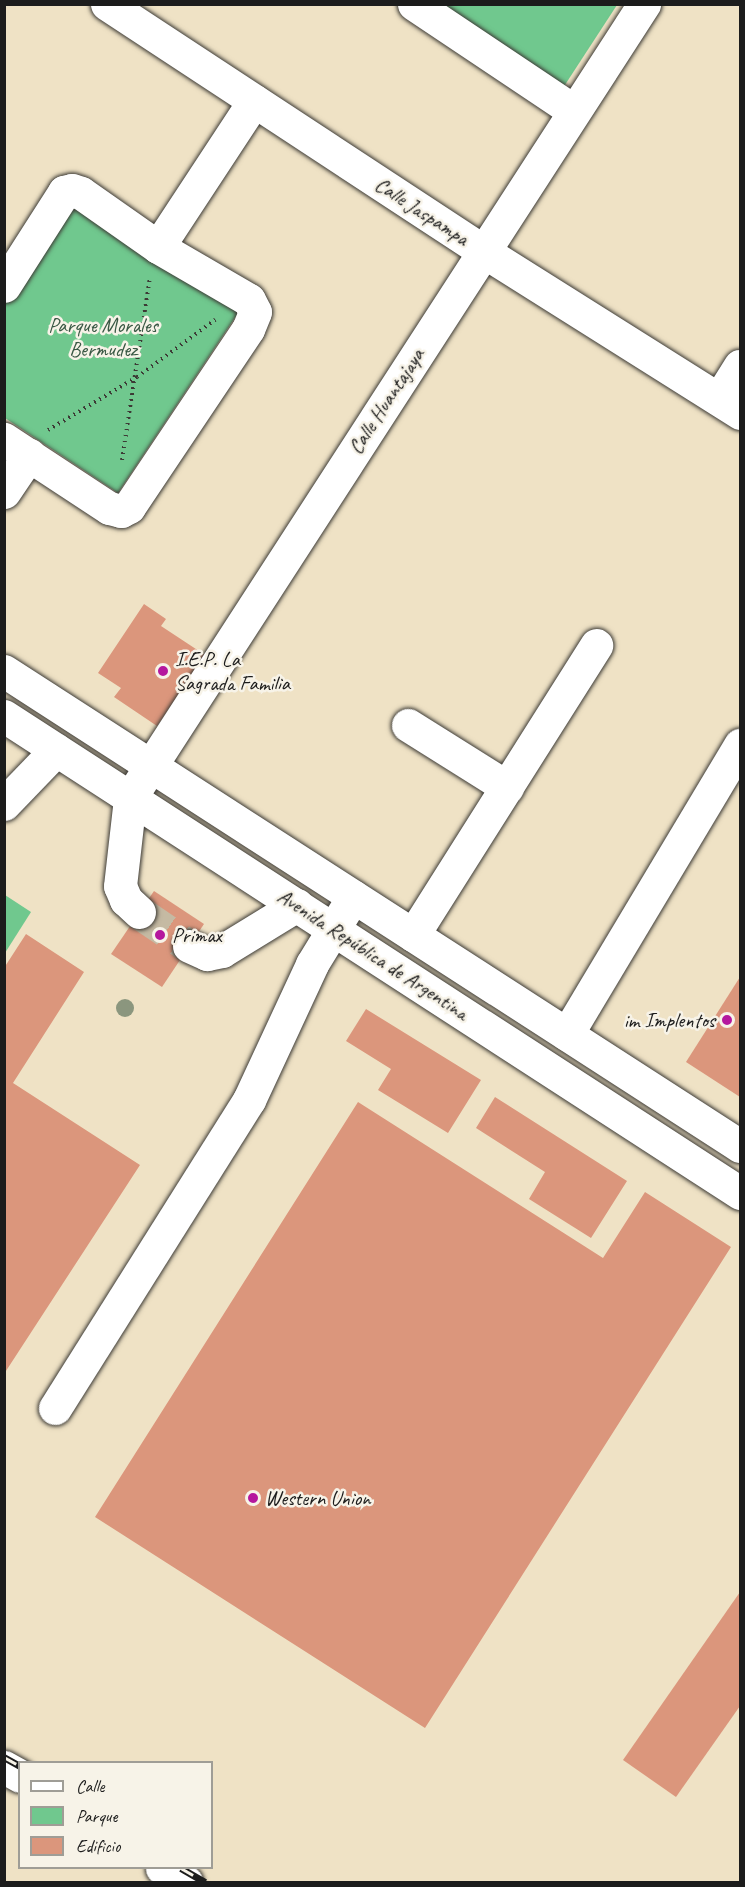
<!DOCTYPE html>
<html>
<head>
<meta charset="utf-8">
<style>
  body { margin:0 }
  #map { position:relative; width:745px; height:1887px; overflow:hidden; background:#efe2c5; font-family:Caveat,sans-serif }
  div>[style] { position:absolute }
  .green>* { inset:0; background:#70c88e }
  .building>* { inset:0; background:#db967c }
  .minor-tunnel>* { height:33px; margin-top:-16.5px; transform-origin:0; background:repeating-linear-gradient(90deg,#c5baa3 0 33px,transparent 0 49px) }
  .path>* { height:4px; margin-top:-2px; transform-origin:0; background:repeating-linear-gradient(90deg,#3c3a35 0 1.5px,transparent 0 6px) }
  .roads { filter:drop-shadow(0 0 2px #3c3a35) drop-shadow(0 0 2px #3c3a35) }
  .minor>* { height:33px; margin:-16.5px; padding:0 16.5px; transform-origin:16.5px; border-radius:16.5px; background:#fff }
  .major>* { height:33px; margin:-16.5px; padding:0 16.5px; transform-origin:16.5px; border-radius:16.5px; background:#fff }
  .rail>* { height:7px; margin-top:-3.5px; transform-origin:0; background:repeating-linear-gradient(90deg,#f7f3e8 0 14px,#1c1c1c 0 28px); box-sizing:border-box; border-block:2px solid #1c1c1c }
  .trees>* { width:18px; height:18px; margin:-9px; border-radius:50%; background:#8b967e }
  .dots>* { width:16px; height:16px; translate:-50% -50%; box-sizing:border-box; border:3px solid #f7f3e8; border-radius:50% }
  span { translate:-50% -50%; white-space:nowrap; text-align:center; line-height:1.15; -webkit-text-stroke:5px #f7f3e8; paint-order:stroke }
  .street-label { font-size:21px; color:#1c1c1c }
  .park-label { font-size:21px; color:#395844 }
  .poi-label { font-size:21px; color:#1c1c1c }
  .left { translate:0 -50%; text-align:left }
  .right { translate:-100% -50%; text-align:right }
  .frame { position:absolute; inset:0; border:6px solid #1c1c1c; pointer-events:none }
  .legend { position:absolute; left:18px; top:1761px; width:195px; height:108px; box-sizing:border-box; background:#f7f3e8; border:2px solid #9f9d96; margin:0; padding:8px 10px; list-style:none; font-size:18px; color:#1c1c1c }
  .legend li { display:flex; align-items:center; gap:12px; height:30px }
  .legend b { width:30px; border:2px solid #9f9d96 }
</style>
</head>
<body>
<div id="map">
  <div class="green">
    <i style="clip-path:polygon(433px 5px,617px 5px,561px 91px)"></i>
    <i style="clip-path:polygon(75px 202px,240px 310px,118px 493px,5px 418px,5px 296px)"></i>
    <i style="clip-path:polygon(5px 895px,31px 912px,5px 953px)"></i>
  </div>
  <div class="building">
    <i style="clip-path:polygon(144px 604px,166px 619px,161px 626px,205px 655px,157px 726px,114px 697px,121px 688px,98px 673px)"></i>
    <i style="clip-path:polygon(154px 891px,204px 924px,162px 987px,111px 954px)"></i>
    <i style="clip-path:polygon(26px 934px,84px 972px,13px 1083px,140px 1165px,4px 1374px,4px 968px)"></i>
    <i style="clip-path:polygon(740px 977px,740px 1097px,686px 1062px)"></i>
    <i style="clip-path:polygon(366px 1009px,481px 1080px,448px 1133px,378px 1090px,391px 1069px,346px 1041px)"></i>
    <i style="clip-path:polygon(495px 1097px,627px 1181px,591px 1238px,529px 1199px,545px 1172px,476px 1128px)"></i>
    <i style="clip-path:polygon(358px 1102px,603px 1258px,645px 1192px,731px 1247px,425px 1728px,95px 1517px)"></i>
    <i style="clip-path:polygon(740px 1592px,740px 1706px,676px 1797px,623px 1760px)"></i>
  </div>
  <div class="minor-tunnel">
    <i style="left:139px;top:912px;width:60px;rotate:34.2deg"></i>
  </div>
  <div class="path">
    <i style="left:48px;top:430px;width:104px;rotate:-30.8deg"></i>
    <i style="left:137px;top:377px;width:97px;rotate:-36.2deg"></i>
    <i style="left:122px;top:460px;width:185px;rotate:-81.3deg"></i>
  </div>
  <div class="roads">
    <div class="minor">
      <i style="left:107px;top:4px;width:450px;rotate:33.3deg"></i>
      <i style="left:483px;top:251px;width:304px;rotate:32.2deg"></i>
      <i style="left:414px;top:4px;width:192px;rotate:33.8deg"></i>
      <i style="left:158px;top:247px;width:175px;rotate:-56.7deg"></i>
      <i style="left:4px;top:286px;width:112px;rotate:-57.4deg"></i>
      <i style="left:64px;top:192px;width:8px;rotate:-14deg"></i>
      <i style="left:72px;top:190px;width:9px;rotate:18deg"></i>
      <i style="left:81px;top:193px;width:94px;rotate:35deg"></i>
      <i style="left:158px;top:247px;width:105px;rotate:30.2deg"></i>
      <i style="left:249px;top:300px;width:13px;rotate:63deg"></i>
      <i style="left:255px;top:312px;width:18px;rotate:112deg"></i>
      <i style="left:248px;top:329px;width:214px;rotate:123.8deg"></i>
      <i style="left:129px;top:507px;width:9px;rotate:153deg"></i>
      <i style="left:121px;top:511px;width:12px;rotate:-166deg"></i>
      <i style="left:109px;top:508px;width:126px;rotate:-146.7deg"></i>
      <i style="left:719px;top:399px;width:39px;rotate:-58deg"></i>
      <i style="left:4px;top:492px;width:45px;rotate:-56deg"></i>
      <i style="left:408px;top:725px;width:117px;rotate:32.1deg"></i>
      <i style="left:4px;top:804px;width:75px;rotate:-46.1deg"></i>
      <i style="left:139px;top:912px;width:18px;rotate:-137deg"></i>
      <i style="left:126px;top:900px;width:15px;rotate:-113deg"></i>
      <i style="left:120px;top:886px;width:89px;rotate:-83.5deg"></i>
      <i style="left:130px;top:798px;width:946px;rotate:-57.08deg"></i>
      <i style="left:413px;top:935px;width:343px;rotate:-57.7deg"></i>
      <i style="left:189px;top:946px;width:20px;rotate:24deg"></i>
      <i style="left:207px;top:954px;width:15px;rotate:-11deg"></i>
      <i style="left:222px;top:951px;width:88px;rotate:-31.5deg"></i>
      <i style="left:567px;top:1034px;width:337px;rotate:-59.1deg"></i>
      <i style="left:55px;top:1408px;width:364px;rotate:-57.8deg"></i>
      <i style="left:249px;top:1100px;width:150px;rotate:-65.1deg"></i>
      <i style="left:312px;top:964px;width:79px;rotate:-58.5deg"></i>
      <i style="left:4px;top:1767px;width:18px;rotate:29deg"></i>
      <i style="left:162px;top:1868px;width:28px;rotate:30deg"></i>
    </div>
    <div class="major">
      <i style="left:4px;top:671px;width:876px;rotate:32.84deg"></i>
      <i style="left:4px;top:716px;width:877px;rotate:32.95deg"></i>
    </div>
  </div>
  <div class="rail">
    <i style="left:4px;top:1757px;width:18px;rotate:29deg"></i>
    <i style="left:181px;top:1868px;width:28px;rotate:30deg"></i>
  </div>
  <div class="trees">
    <i style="left:125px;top:1008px"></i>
  </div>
  <div class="dots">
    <i style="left:163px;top:671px;background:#b5179e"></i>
    <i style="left:160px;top:935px;background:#b5179e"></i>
    <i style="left:727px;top:1020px;background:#b5179e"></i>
    <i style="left:253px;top:1498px;background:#b5179e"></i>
  </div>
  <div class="street-label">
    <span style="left:422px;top:211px;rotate:33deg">Calle Jaspampa</span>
    <span style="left:386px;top:401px;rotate:-57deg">Calle Huantajaya</span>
    <span style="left:373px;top:954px;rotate:33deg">Avenida República de Argentina</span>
  </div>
  <div class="park-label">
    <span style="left:103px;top:337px">Parque Morales<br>Bermudez</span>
  </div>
  <div class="poi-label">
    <span class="left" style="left:175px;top:671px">I.E.P. La<br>Sagrada Familia</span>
    <span class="left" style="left:172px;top:935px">Primax</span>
    <span class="right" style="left:715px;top:1020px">im Implentos</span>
    <span class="left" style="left:265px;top:1498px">Western Union</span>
  </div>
  <div class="frame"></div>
  <ul class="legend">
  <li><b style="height:8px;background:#fff"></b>Calle</li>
  <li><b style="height:16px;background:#70c88e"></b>Parque</li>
  <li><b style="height:16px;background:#db967c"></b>Edificio</li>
  </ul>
</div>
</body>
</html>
